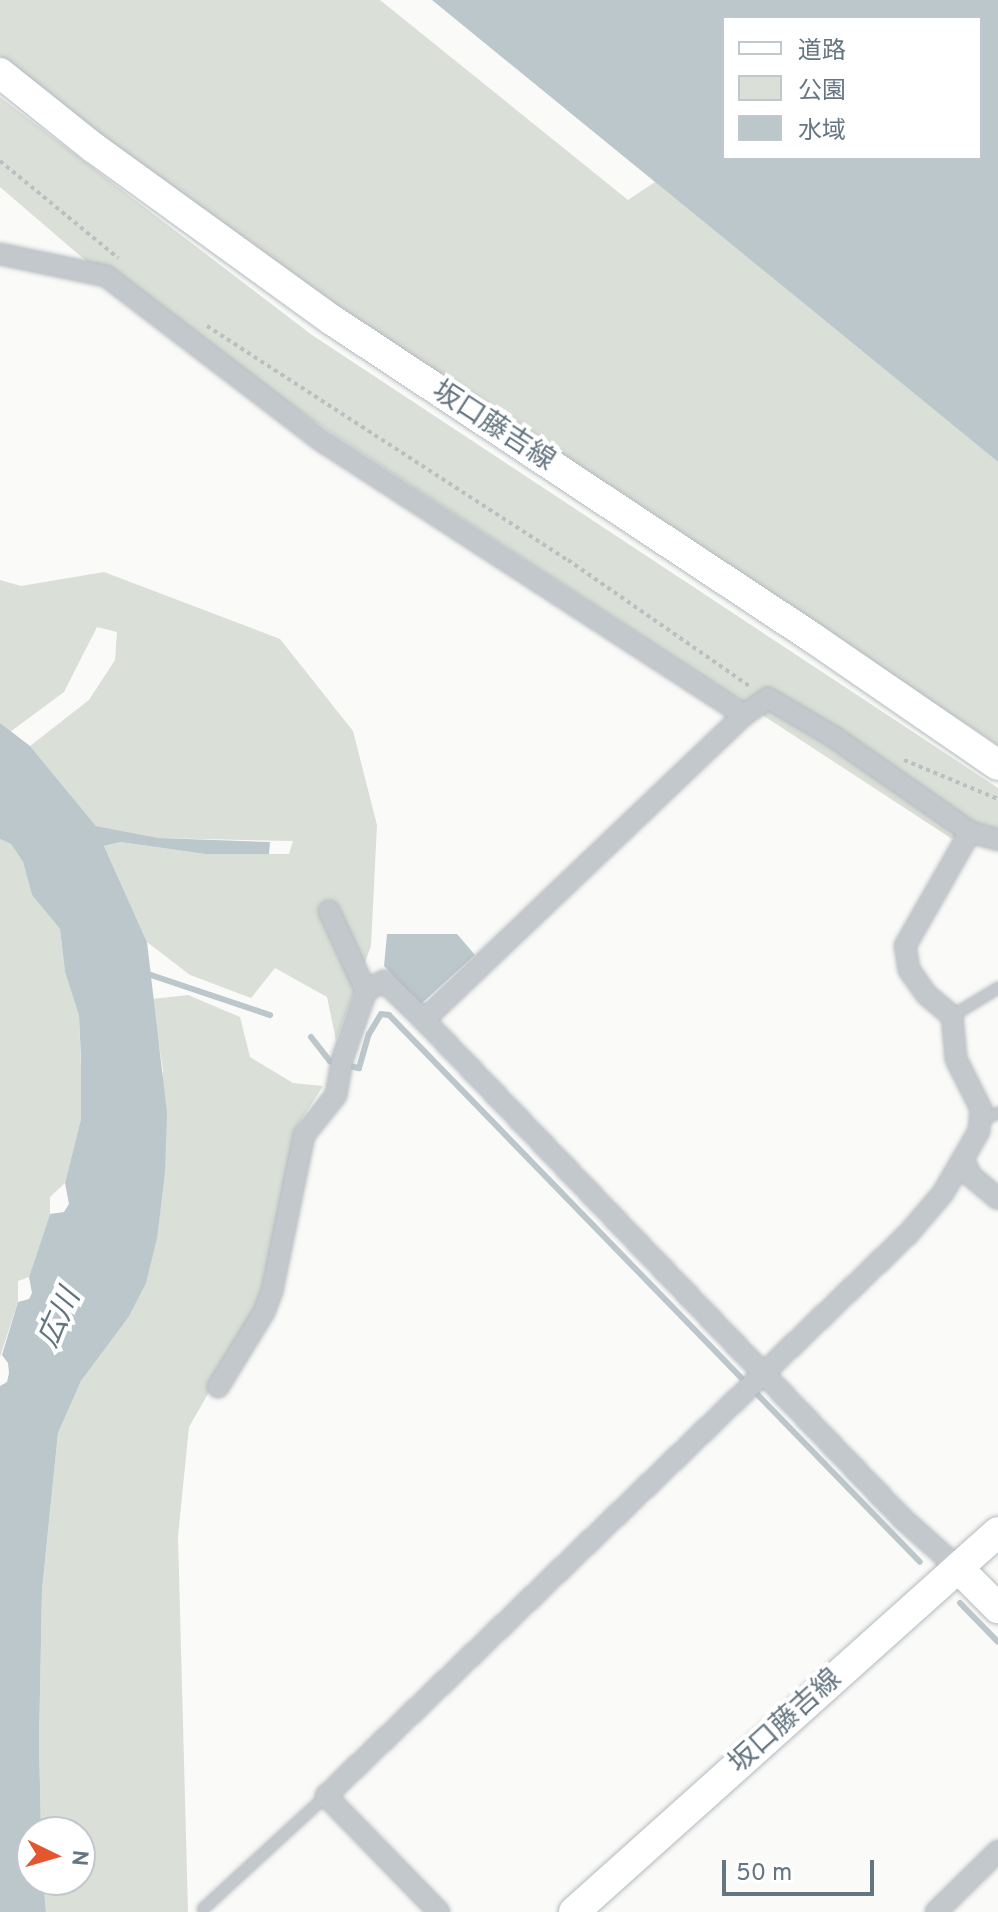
<!DOCTYPE html>
<html>
<head>
<meta charset="utf-8">
<style>
  body { margin:0 }
  #map { position:relative; width:998px; height:1912px; overflow:hidden; background:#fafaf8; font-family:Overpass,"Noto Sans JP",sans-serif }
  div>[style] { position:absolute }
  .green>* { inset:0; background:#dadfd7 }
  .water>* { inset:0; background:#bbc7cb }
  .stream>* { height:6px; margin:-3px; padding:0 3px; transform-origin:3px; border-radius:3px; background:#bbc7cb }
  .path>* { height:4px; margin-top:-2px; transform-origin:0; background:repeating-linear-gradient(90deg,#bbbfc2 0 4px,transparent 0 8px) }
  .roads { filter:drop-shadow(0 0 2px #b3babf) drop-shadow(0 0 2px #b3babf) }
  .lane>* { height:10px; margin:-5px; padding:0 5px; transform-origin:5px; border-radius:5px; background:#c3c8cc }
  .street>* { height:20px; margin:-10px; padding:0 10px; transform-origin:10px; border-radius:10px; background:#c3c8cc }
  .secondary>* { height:30px; margin:-15px; padding:0 15px; transform-origin:15px; border-radius:15px; background:#fff }
  span { translate:-50% -50%; white-space:nowrap; text-align:center; line-height:1.15; -webkit-text-stroke:8px #fff; paint-order:stroke }
  .street-label { font-size:28px; color:#657683 }
  .water-label { font-size:30px; color:#60757c; font-style:italic }
  .legend { position:absolute; left:722px; top:16px; width:260px; height:144px; box-sizing:border-box; background:#fff; border:2px solid #c1c8cd; margin:0; padding:10px 14px; list-style:none; font-size:24px; color:#657683 }
  .legend li { display:flex; align-items:center; gap:16px; height:40px }
  .legend b { width:40px; border:2px solid #c1c8cd }
  .north { position:absolute; left:16px; top:1816px; width:80px; height:80px; box-sizing:border-box; background:#fff; border:2px solid #c1c8cd; border-radius:50%; rotate:95deg; font-size:22px; font-weight:700; line-height:32px; text-align:center; color:#657683 }
  .north::after { content:''; display:block; margin:auto; width:28px; height:36px; background:#e4572e; clip-path:polygon(50% 0,100% 100%,50% 72%,0 100%) }
  .scale { position:absolute; left:722px; top:1860px; width:152px; height:36px; box-sizing:border-box; border:4px solid #657683; border-top:0; padding-left:10px; font-size:24px; line-height:28px; white-space:nowrap; color:#657683; -webkit-text-stroke:6px #fff; paint-order:stroke }
</style>
</head>
<body>
<div id="map">
  <div class="green">
    <i style="clip-path:polygon(0 0,380px 0,628px 200px,655px 182px,998px 462px,998px 745px,300px 284px,88px 129px,0 56px)"></i>
    <i style="clip-path:polygon(0 97px,312px 335px,998px 788px,998px 834px,977px 823px,952px 839px,333px 434px,92px 266px,0 187px)"></i>
    <i style="clip-path:polygon(104px 572px,280px 639px,353px 731px,377px 825px,371px 946px,336px 1040px,327px 997px,275px 968px,251px 998px,190px 975px,147px 942px,104px 846px,120px 842px,205px 854px,289px 854px,293px 841px,159px 838px,96px 826px,30px 746px,89px 700px,115px 660px,117px 632px,97px 627px,64px 692px,10px 732px,0 723px,0 580px,21px 586px)"></i>
    <i style="clip-path:polygon(0 839px,11px 844px,23px 862px,32px 895px,60px 929px,65px 972px,79px 1016px,82px 1091px,81px 1119px,65px 1183px,50px 1197px,50px 1214px,29px 1277px,18px 1281px,18px 1302px,0 1357px)"></i>
    <i style="clip-path:polygon(188px 995px,240px 1017px,250px 1057px,293px 1083px,323px 1086px,296px 1128px,264px 1296px,189px 1427px,178px 1536px,188px 1912px,46px 1912px,43px 1880px,80px 1880px,80px 1832px,41px 1832px,39px 1744px,42px 1590px,58px 1433px,81px 1381px,128px 1318px,163px 1070px,152px 999px)"></i>
  </div>
  <div class="water">
    <i style="clip-path:polygon(evenodd,432px 0,998px 0,998px 462px,655px 182px,432px 0,724px 18px,980px 18px,980px 158px,724px 158px,724px 18px)"></i>
    <i style="clip-path:polygon(0 723px,30px 746px,96px 826px,159px 838px,270px 842px,269px 854px,205px 854px,120px 842px,104px 846px,147px 942px,167px 1113px,165px 1172px,157px 1238px,146px 1283px,128px 1318px,81px 1381px,58px 1433px,42px 1590px,39px 1744px,41px 1832px,32px 1832px,32px 1880px,43px 1880px,46px 1912px,0 1912px,0 1386px,7px 1382px,9px 1373px,8px 1363px,2px 1355px,18px 1302px,29px 1299px,32px 1293px,29px 1277px,50px 1214px,64px 1212px,69px 1204px,65px 1183px,81px 1119px,81px 1059px,79px 1016px,65px 972px,60px 929px,32px 895px,23px 862px,11px 844px,0 839px)"></i>
    <i style="clip-path:polygon(387px 934px,457px 934px,475px 955px,421px 1004px,384px 966px)"></i>
  </div>
  <div class="stream">
    <i style="left:145px;top:973px;width:132px;rotate:18.6deg"></i>
    <i style="left:311px;top:1037px;width:31px;rotate:52deg"></i>
    <i style="left:330px;top:1061px;width:30px;rotate:14deg"></i>
    <i style="left:359px;top:1068px;width:35px;rotate:-74deg"></i>
    <i style="left:369px;top:1034px;width:23px;rotate:-59deg"></i>
    <i style="left:381px;top:1014px;width:8px;rotate:7deg"></i>
    <i style="left:389px;top:1015px;width:762px;rotate:45.85deg"></i>
    <i style="left:960px;top:1603px;width:54px;rotate:45.7deg"></i>
  </div>
  <div class="path">
    <i style="left:0;top:161px;width:153px;rotate:39.4deg"></i>
    <i style="left:207px;top:326px;width:430px;rotate:33deg"></i>
    <i style="left:568px;top:560px;width:221px;rotate:34.8deg"></i>
    <i style="left:904px;top:760px;width:102px;rotate:22.5deg"></i>
  </div>
  <div class="roads">
    <div class="lane">
      <i style="left:952px;top:1016px;width:54px;rotate:-31.3deg"></i>
      <i style="left:980px;top:1121px;width:20px;rotate:-24deg"></i>
      <i style="left:203px;top:1909px;width:167px;rotate:-42.6deg"></i>
    </div>
    <div class="street">
      <i style="left:0;top:254px;width:108px;rotate:11.7deg"></i>
      <i style="left:106px;top:276px;width:268px;rotate:37.4deg"></i>
      <i style="left:319px;top:439px;width:507px;rotate:33deg"></i>
      <i style="left:744px;top:715px;width:442px;rotate:136.4deg"></i>
      <i style="left:424px;top:1020px;width:690px;rotate:46.17deg"></i>
      <i style="left:902px;top:1518px;width:75px;rotate:41.8deg"></i>
      <i style="left:744px;top:715px;width:29px;rotate:-35deg"></i>
      <i style="left:768px;top:698px;width:77px;rotate:30.6deg"></i>
      <i style="left:834px;top:737px;width:166px;rotate:34.9deg"></i>
      <i style="left:970px;top:832px;width:29px;rotate:16deg"></i>
      <i style="left:366px;top:991px;width:21px;rotate:-29deg"></i>
      <i style="left:384px;top:981px;width:56px;rotate:44.3deg"></i>
      <i style="left:963px;top:1159px;width:19px;rotate:65deg"></i>
      <i style="left:971px;top:1176px;width:35px;rotate:40deg"></i>
      <i style="left:218px;top:1387px;width:88px;rotate:-58.5deg"></i>
      <i style="left:264px;top:1312px;width:22px;rotate:-69deg"></i>
      <i style="left:272px;top:1291px;width:159px;rotate:-78.4deg"></i>
      <i style="left:304px;top:1135px;width:51px;rotate:-51.3deg"></i>
      <i style="left:336px;top:1095px;width:39px;rotate:-80deg"></i>
      <i style="left:343px;top:1057px;width:70px;rotate:-70.8deg"></i>
      <i style="left:366px;top:991px;width:88px;rotate:-114.8deg"></i>
      <i style="left:439px;top:1912px;width:162px;rotate:-134.2deg"></i>
      <i style="left:326px;top:1796px;width:809px;rotate:-44deg"></i>
      <i style="left:908px;top:1234px;width:54px;rotate:-49.5deg"></i>
      <i style="left:943px;top:1193px;width:72px;rotate:-59.9deg"></i>
      <i style="left:979px;top:1131px;width:22px;rotate:-85deg"></i>
      <i style="left:981px;top:1109px;width:56px;rotate:-116.6deg"></i>
      <i style="left:956px;top:1059px;width:43px;rotate:-95.3deg"></i>
      <i style="left:952px;top:1016px;width:34px;rotate:-140deg"></i>
      <i style="left:926px;top:994px;width:29px;rotate:-125deg"></i>
      <i style="left:909px;top:970px;width:24px;rotate:-99deg"></i>
      <i style="left:905px;top:946px;width:131px;rotate:-60.3deg"></i>
      <i style="left:936px;top:1912px;width:87px;rotate:-44.5deg"></i>
    </div>
    <div class="secondary">
      <i style="left:0;top:73px;width:120px;rotate:38.6deg"></i>
      <i style="left:94px;top:148px;width:294px;rotate:35.9deg"></i>
      <i style="left:332px;top:320px;width:577px;rotate:33.47deg"></i>
      <i style="left:813px;top:638px;width:224px;rotate:34.5deg"></i>
      <i style="left:958px;top:1568px;width:57px;rotate:45deg"></i>
      <i style="left:574px;top:1912px;width:569px;rotate:-41.87deg"></i>
    </div>
  </div>
  <div class="street-label">
    <span style="left:493px;top:427px;rotate:33deg">坂口藤吉線</span>
    <span style="left:786px;top:1722px;rotate:-42deg">坂口藤吉線</span>
  </div>
  <div class="water-label">
    <span style="left:61px;top:1319px;rotate:-65deg">広川</span>
  </div>
  <ul class="legend">
  <li><b style="height:10px;background:#fff"></b>道路</li>
  <li><b style="height:22px;background:#dadfd7"></b>公園</li>
  <li><b style="height:22px;background:#bbc7cb"></b>水域</li>
  </ul>
  <div class="north">N</div>
  <div class="scale">50 m</div>
</div>
</body>
</html>
